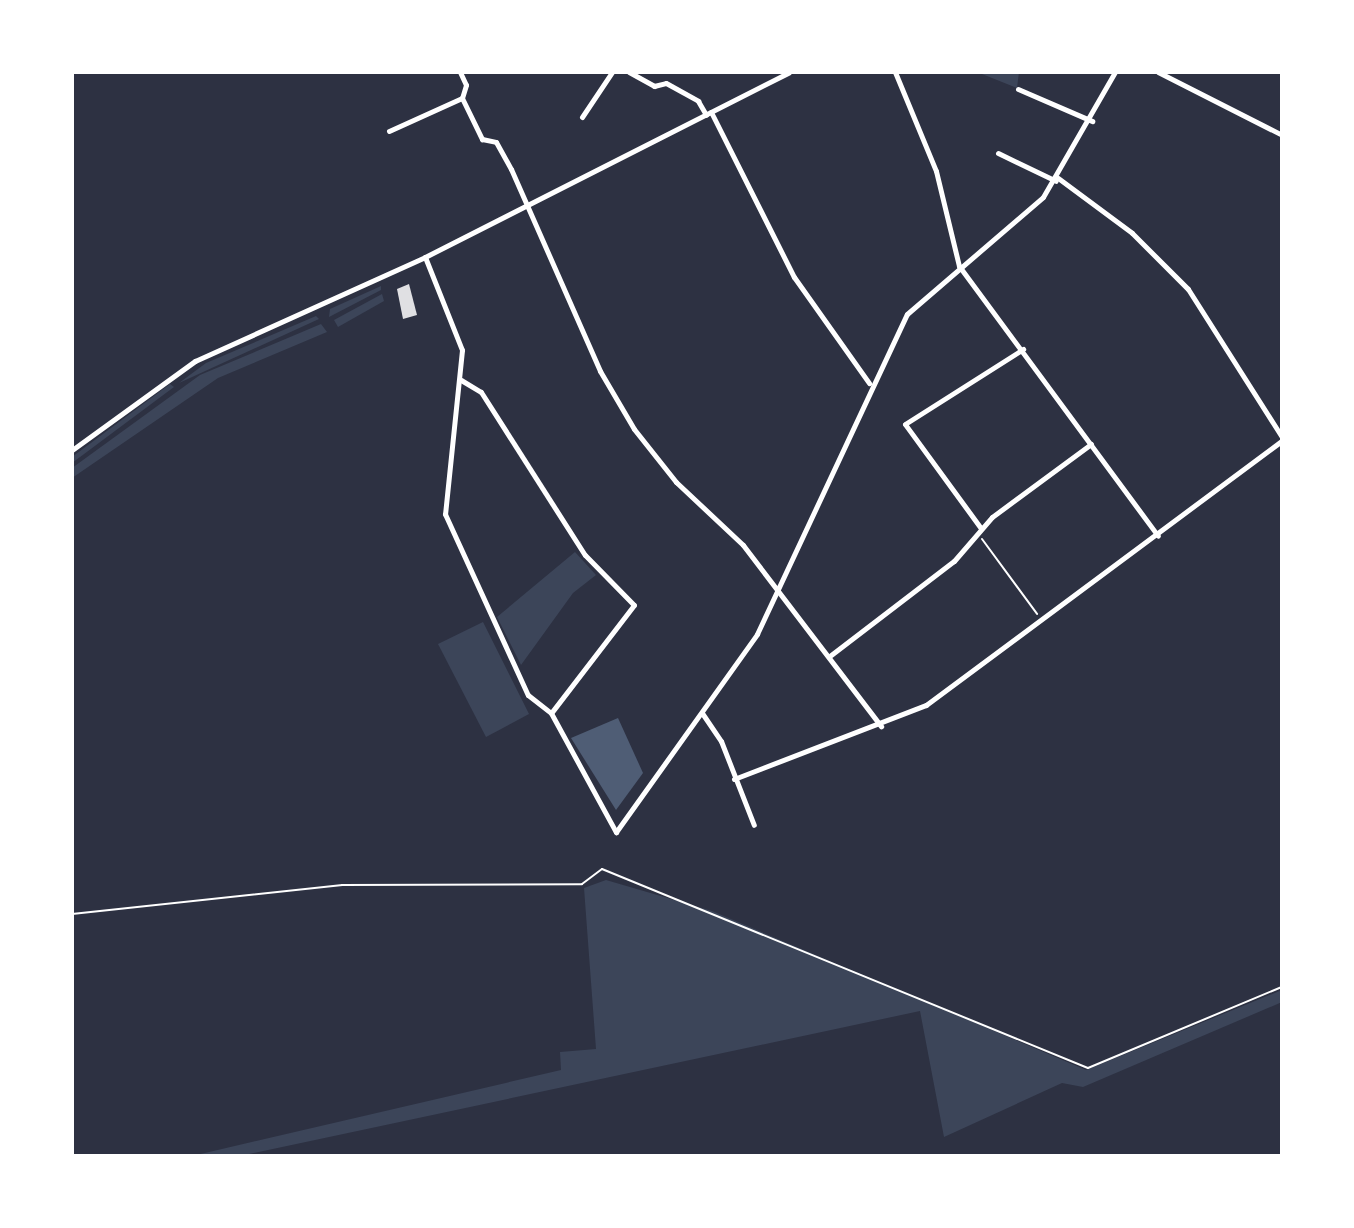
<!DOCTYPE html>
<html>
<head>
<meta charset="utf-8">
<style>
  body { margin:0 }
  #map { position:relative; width:1354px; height:1228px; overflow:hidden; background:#2d3142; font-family:"DM Sans",sans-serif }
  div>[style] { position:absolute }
  .green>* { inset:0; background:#3c4559 }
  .water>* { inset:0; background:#4f5d75 }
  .building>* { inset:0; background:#e0e0e3 }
  .path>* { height:2px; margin:-1px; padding:0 1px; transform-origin:1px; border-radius:1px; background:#fff }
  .minor>* { height:5px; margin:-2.5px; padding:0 2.5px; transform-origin:2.5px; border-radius:2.5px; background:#fff }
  span { translate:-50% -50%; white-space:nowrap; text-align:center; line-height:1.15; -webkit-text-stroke:6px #fff; paint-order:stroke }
  .frame { position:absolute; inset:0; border:74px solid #fff; pointer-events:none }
</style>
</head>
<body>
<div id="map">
  <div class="green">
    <i style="clip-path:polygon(977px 72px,1019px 72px,1017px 88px)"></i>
    <i style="clip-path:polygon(381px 286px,381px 290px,329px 317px,330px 309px)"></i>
    <i style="clip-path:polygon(382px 294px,384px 301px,338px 327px,334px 320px)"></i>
    <i style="clip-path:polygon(316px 316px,319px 319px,179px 383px,206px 363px)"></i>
    <i style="clip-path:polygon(321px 324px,327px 332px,218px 378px,72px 478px,72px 468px,200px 375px)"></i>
    <i style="clip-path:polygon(170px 384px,174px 387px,72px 463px,72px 457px)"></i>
    <i style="clip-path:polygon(575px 552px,596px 575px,573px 593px,521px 665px,497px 617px)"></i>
    <i style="clip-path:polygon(483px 622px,529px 714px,486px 737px,438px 644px)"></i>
    <i style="clip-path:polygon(606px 880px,712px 911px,1086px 1070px,1282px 990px,1282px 1002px,1083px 1087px,1062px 1083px,944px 1137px,920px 1011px,240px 1156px,192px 1156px,561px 1070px,560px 1052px,596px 1049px,584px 888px)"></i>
  </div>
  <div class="water">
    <i style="clip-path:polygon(618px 718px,643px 773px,616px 810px,571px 738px)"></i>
  </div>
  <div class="building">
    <i style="clip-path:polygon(409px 284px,417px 315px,403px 319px,397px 289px)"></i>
  </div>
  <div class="path">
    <i style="left:982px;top:539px;width:93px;rotate:53.7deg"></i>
    <i style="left:72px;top:914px;width:272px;rotate:-6.1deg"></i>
    <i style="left:342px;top:885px;width:240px;rotate:-0.2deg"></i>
    <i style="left:582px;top:884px;width:25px;rotate:-37deg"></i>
    <i style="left:602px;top:869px;width:525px;rotate:22.27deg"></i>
    <i style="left:1088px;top:1068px;width:210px;rotate:-22.7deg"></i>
  </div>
  <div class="minor">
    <i style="left:460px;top:72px;width:14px;rotate:65deg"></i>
    <i style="left:466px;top:85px;width:14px;rotate:107deg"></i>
    <i style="left:462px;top:98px;width:46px;rotate:64deg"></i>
    <i style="left:482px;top:139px;width:14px;rotate:12deg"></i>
    <i style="left:496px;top:142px;width:31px;rotate:61deg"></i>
    <i style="left:511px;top:169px;width:221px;rotate:66.2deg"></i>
    <i style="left:600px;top:371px;width:67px;rotate:59.6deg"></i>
    <i style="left:634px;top:429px;width:68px;rotate:51.6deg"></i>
    <i style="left:676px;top:482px;width:92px;rotate:43.2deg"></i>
    <i style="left:743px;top:545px;width:228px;rotate:52.7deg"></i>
    <i style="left:629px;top:72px;width:29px;rotate:29deg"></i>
    <i style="left:654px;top:86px;width:12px;rotate:-14deg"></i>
    <i style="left:666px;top:83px;width:37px;rotate:29deg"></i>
    <i style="left:698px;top:101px;width:16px;rotate:60deg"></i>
    <i style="left:895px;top:72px;width:107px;rotate:67.5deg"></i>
    <i style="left:936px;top:171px;width:98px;rotate:76.4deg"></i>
    <i style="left:959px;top:266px;width:335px;rotate:53.6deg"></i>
    <i style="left:1158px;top:72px;width:139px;rotate:26.9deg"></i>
    <i style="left:1018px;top:89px;width:81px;rotate:23.4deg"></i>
    <i style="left:711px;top:112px;width:185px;rotate:63.3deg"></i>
    <i style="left:794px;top:277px;width:130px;rotate:54.7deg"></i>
    <i style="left:582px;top:117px;width:54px;rotate:-56.3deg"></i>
    <i style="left:389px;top:131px;width:80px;rotate:-24.3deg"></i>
    <i style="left:998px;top:153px;width:64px;rotate:25.8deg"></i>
    <i style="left:1058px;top:178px;width:92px;rotate:36.6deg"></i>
    <i style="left:1132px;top:233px;width:79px;rotate:45deg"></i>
    <i style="left:1188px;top:289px;width:175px;rotate:57.6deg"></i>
    <i style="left:425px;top:257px;width:100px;rotate:68.3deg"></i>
    <i style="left:462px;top:350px;width:165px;rotate:95.9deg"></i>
    <i style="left:445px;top:514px;width:199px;rotate:65.4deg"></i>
    <i style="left:528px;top:695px;width:29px;rotate:38deg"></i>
    <i style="left:551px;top:713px;width:136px;rotate:61.4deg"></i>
    <i style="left:616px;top:832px;width:243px;rotate:-54.5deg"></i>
    <i style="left:757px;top:634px;width:353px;rotate:-64.9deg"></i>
    <i style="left:907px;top:314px;width:179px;rotate:-40.7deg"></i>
    <i style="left:1043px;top:197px;width:144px;rotate:-60.1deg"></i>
    <i style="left:461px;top:380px;width:23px;rotate:31deg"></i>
    <i style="left:481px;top:392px;width:193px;rotate:57.5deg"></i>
    <i style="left:585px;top:555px;width:70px;rotate:45.6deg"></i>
    <i style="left:634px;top:605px;width:136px;rotate:127.5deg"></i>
    <i style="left:72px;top:450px;width:152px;rotate:-35.9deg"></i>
    <i style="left:195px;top:361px;width:252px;rotate:-24.3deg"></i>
    <i style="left:425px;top:257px;width:408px;rotate:-26.9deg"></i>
    <i style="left:980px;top:527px;width:127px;rotate:-126.1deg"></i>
    <i style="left:905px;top:424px;width:140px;rotate:-32.4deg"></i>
    <i style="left:831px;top:655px;width:155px;rotate:-37.4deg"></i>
    <i style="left:954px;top:561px;width:58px;rotate:-49.2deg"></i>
    <i style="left:992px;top:517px;width:123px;rotate:-36.4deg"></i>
    <i style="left:702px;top:713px;width:34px;rotate:56deg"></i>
    <i style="left:721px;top:741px;width:90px;rotate:68.6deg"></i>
    <i style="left:734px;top:779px;width:206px;rotate:-21.1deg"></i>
    <i style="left:926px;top:705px;width:443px;rotate:-36.6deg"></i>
  </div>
  <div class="frame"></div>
</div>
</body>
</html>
